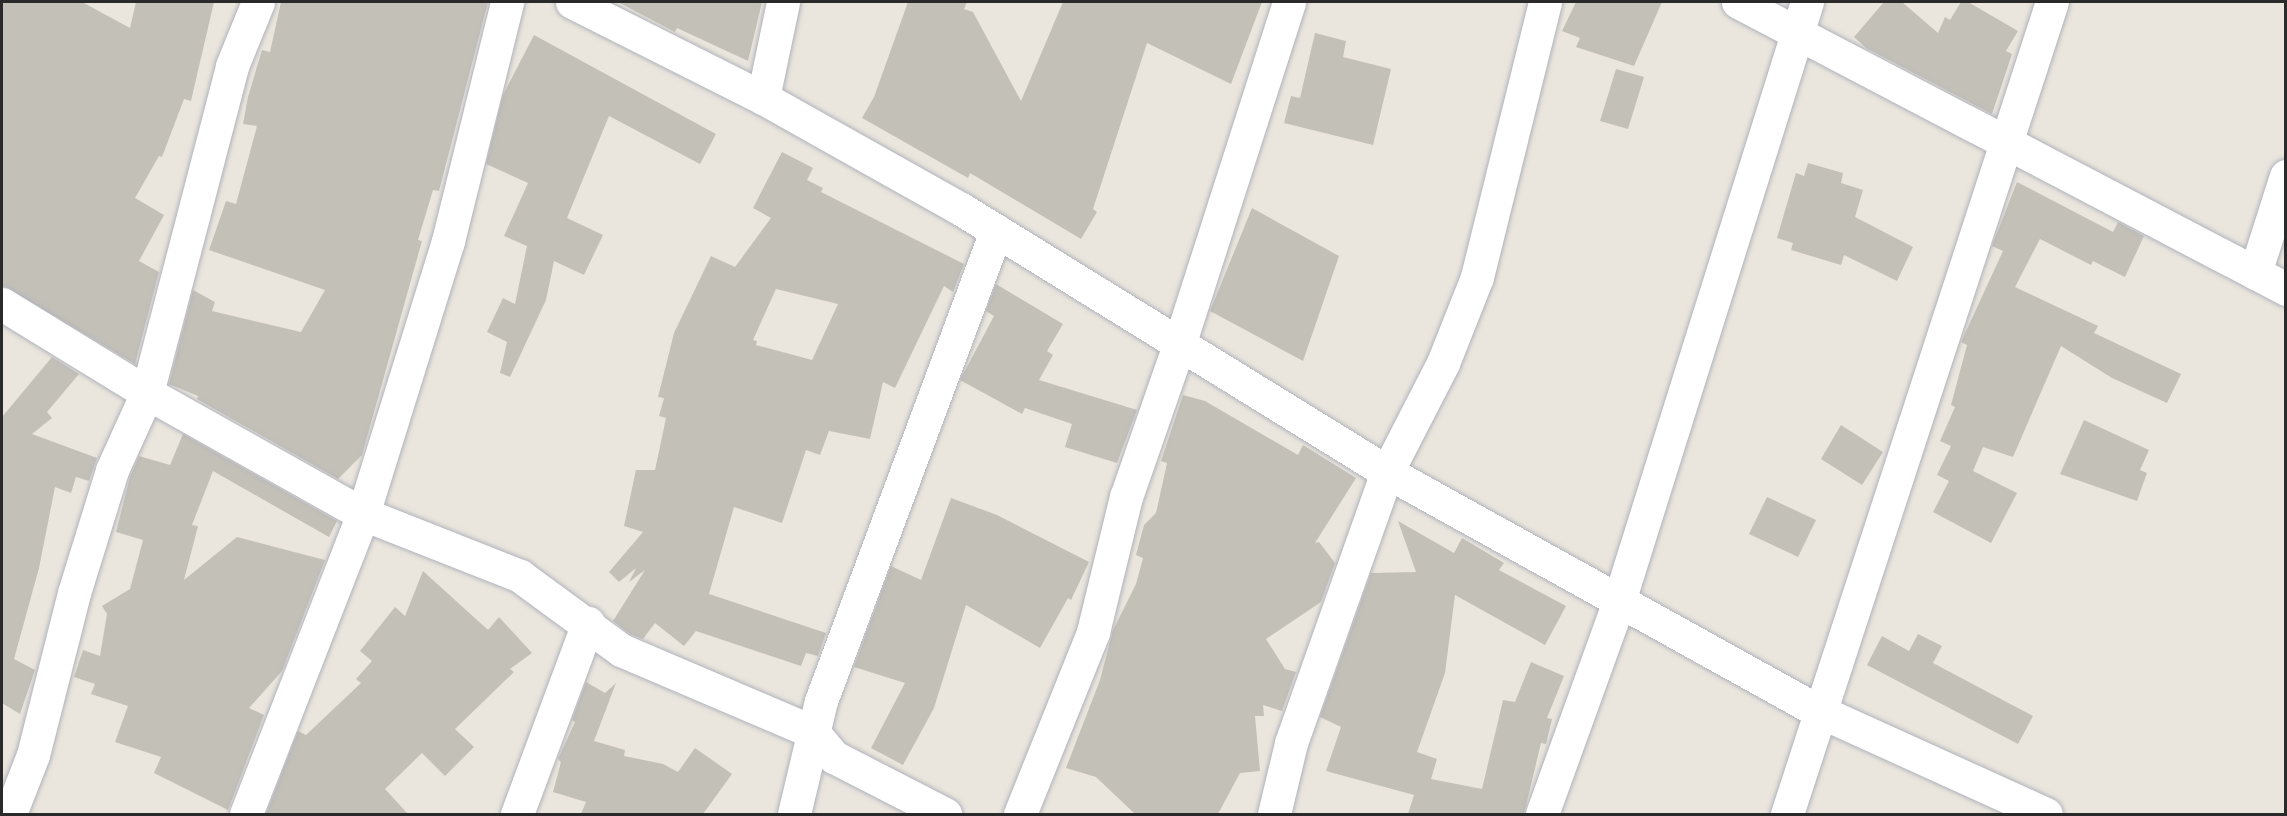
<!DOCTYPE html>
<html>
<head>
<meta charset="utf-8">
<style>
  body { margin:0 }
  #map { position:relative; width:2287px; height:816px; overflow:hidden; background:#eae6dd; font-family:Raleway,sans-serif }
  div>[style] { position:absolute }
  .building>* { inset:0; background:#c3c0b8 }
  .roads { filter:drop-shadow(0 0 2px #b0b2bc) drop-shadow(0 0 2px #b0b2bc) }
  .minor>* { height:33px; margin:-16.5px; padding:0 16.5px; transform-origin:16.5px; border-radius:16.5px; background:#fff }
  span { translate:-50% -50%; white-space:nowrap; text-align:center; line-height:1.15; -webkit-text-stroke:5px #fff; paint-order:stroke }
  .frame { position:absolute; inset:0; border:3px solid #2a2a2a; pointer-events:none }
</style>
</head>
<body>
<div id="map">
  <div class="building">
    <i style="clip-path:polygon(2px 2px,82px 2px,130px 28px,136px 2px,214px 2px,191px 101px,184px 99px,162px 157px,159px 156px,135px 198px,164px 215px,139px 261px,159px 272px,135px 364px,2px 285px)"></i>
    <i style="clip-path:polygon(281px 2px,488px 2px,439px 191px,433px 190px,418px 240px,422px 241px,362px 455px,338px 479px,197px 399px,198px 396px,169px 384px,193px 290px,215px 302px,212px 311px,301px 332px,325px 290px,209px 250px,226px 201px,236px 204px,257px 126px,243px 124px,248px 97px,262px 50px,270px 52px)"></i>
    <i style="clip-path:polygon(618px 2px,762px 2px,748px 61px,677px 28px,675px 32px)"></i>
    <i style="clip-path:polygon(908px 2px,967px 2px,964px 9px,973px 12px,1021px 101px,1063px 2px,1262px 2px,1231px 84px,1147px 43px,1093px 209px,1097px 212px,1081px 239px,970px 173px,968px 178px,862px 118px,874px 97px)"></i>
    <i style="clip-path:polygon(1576px 2px,1662px 2px,1634px 66px,1576px 47px,1580px 38px,1562px 31px)"></i>
    <i style="clip-path:polygon(1884px 2px,1902px 2px,1938px 33px,1945px 17px,1950px 20px,1961px 2px,1968px 2px,2018px 31px,2006px 51px,2012px 54px,1992px 114px,1866px 48px,1854px 37px)"></i>
    <i style="clip-path:polygon(1315px 33px,1346px 41px,1343px 57px,1391px 69px,1373px 145px,1284px 123px,1291px 96px,1300px 98px)"></i>
    <i style="clip-path:polygon(534px 35px,716px 134px,700px 164px,609px 116px,567px 218px,603px 235px,584px 275px,554px 261px,546px 300px,510px 377px,500px 373px,507px 342px,487px 332px,503px 298px,515px 304px,527px 246px,504px 236px,528px 183px,486px 164px,503px 95px)"></i>
    <i style="clip-path:polygon(1616px 69px,1644px 77px,1628px 129px,1600px 121px)"></i>
    <i style="clip-path:polygon(evenodd,782px 152px,813px 168px,807px 180px,823px 188px,821px 192px,964px 264px,953px 292px,944px 286px,895px 388px,883px 382px,870px 439px,829px 431px,820px 455px,806px 450px,782px 523px,734px 507px,709px 594px,826px 633px,818px 656px,806px 653px,801px 666px,696px 631px,684px 646px,655px 623px,643px 639px,630px 634px,613px 621px,645px 570px,629px 582px,636px 568px,619px 582px,609px 572px,643px 532px,624px 526px,636px 470px,655px 470px,666px 418px,659px 416px,664px 398px,658px 397px,674px 333px,711px 256px,735px 267px,771px 218px,753px 208px,782px 152px,776px 289px,838px 304px,812px 360px,756px 345px,757px 341px,753px 340px,776px 289px)"></i>
    <i style="clip-path:polygon(1808px 163px,1843px 173px,1841px 183px,1863px 190px,1855px 217px,1913px 247px,1897px 281px,1844px 255px,1841px 265px,1791px 250px,1793px 243px,1777px 238px,1796px 173px,1804px 176px)"></i>
    <i style="clip-path:polygon(2017px 182px,2113px 232px,2118px 222px,2144px 236px,2125px 277px,2093px 261px,2091px 265px,2040px 239px,2015px 287px,2098px 326px,2094px 333px,2181px 374px,2167px 403px,2112px 378px,2061px 346px,2013px 457px,1983px 447px,1973px 471px,2017px 493px,1991px 543px,1933px 512px,1949px 481px,1937px 475px,1951px 446px,1940px 441px,1955px 407px,1951px 405px,1967px 345px,1961px 342px,2003px 251px,1992px 246px)"></i>
    <i style="clip-path:polygon(1252px 208px,1339px 256px,1303px 361px,1210px 311px)"></i>
    <i style="clip-path:polygon(996px 284px,1063px 324px,1047px 351px,1053px 355px,1039px 380px,1137px 410px,1117px 463px,1065px 447px,1072px 424px,1025px 408px,1022px 414px,960px 380px,994px 316px,986px 311px)"></i>
    <i style="clip-path:polygon(52px 357px,79px 374px,47px 412px,52px 418px,32px 434px,97px 458px,89px 481px,76px 477px,71px 493px,55px 487px,39px 568px,14px 659px,35px 670px,20px 714px,2px 703px,2px 417px)"></i>
    <i style="clip-path:polygon(1183px 395px,1205px 401px,1298px 455px,1303px 445px,1356px 478px,1315px 543px,1319px 542px,1335px 563px,1321px 602px,1266px 639px,1285px 669px,1296px 672px,1282px 711px,1263px 705px,1264px 716px,1255px 716px,1260px 771px,1240px 773px,1218px 814px,1135px 814px,1096px 777px,1066px 768px,1100px 680px,1113px 630px,1136px 584px,1143px 558px,1136px 555px,1144px 525px,1156px 513px,1167px 463px,1161px 461px)"></i>
    <i style="clip-path:polygon(2084px 420px,2149px 450px,2140px 470px,2147px 473px,2137px 501px,2060px 474px)"></i>
    <i style="clip-path:polygon(1841px 425px,1883px 452px,1862px 485px,1821px 459px)"></i>
    <i style="clip-path:polygon(183px 434px,337px 521px,329px 537px,213px 471px,192px 525px,198px 526px,184px 580px,237px 537px,325px 560px,282px 671px,249px 708px,264px 715px,228px 810px,154px 773px,161px 757px,115px 742px,128px 706px,91px 694px,95px 684px,74px 677px,83px 650px,100px 656px,107px 614px,102px 606px,130px 589px,143px 540px,116px 532px,130px 477px,139px 456px,170px 465px)"></i>
    <i style="clip-path:polygon(1767px 497px,1816px 520px,1798px 557px,1749px 534px)"></i>
    <i style="clip-path:polygon(951px 498px,997px 515px,1089px 562px,1071px 600px,1068px 598px,1040px 648px,966px 605px,934px 708px,903px 765px,871px 748px,905px 683px,854px 667px,891px 566px,921px 580px)"></i>
    <i style="clip-path:polygon(1398px 521px,1454px 553px,1462px 538px,1504px 563px,1499px 570px,1566px 606px,1545px 645px,1455px 595px,1445px 673px,1417px 752px,1437px 759px,1431px 779px,1482px 789px,1503px 700px,1515px 702px,1531px 662px,1564px 676px,1547px 718px,1552px 719px,1546px 744px,1541px 743px,1524px 814px,1408px 814px,1414px 795px,1326px 771px,1341px 727px,1320px 717px,1371px 573px,1416px 572px)"></i>
    <i style="clip-path:polygon(423px 571px,488px 630px,499px 617px,532px 653px,510px 669px,514px 672px,455px 729px,474px 747px,445px 776px,422px 753px,385px 789px,408px 814px,266px 814px,298px 731px,306px 735px,361px 683px,356px 679px,372px 661px,360px 651px,395px 607px,405px 616px)"></i>
    <i style="clip-path:polygon(1918px 634px,1942px 646px,1933px 663px,2033px 716px,2018px 744px,1867px 665px,1882px 636px,1909px 651px)"></i>
    <i style="clip-path:polygon(586px 682px,605px 693px,616px 683px,594px 741px,625px 750px,624px 756px,663px 764px,678px 772px,695px 748px,732px 774px,703px 814px,581px 814px,586px 802px,553px 792px,561px 762px,558px 759px,575px 722px,572px 720px)"></i>
  </div>
  <div class="roads">
    <div class="minor">
      <i style="left:572px;top:2px;width:214px;rotate:26.7deg"></i>
      <i style="left:763px;top:98px;width:227px;rotate:29.3deg"></i>
      <i style="left:961px;top:209px;width:501px;rotate:31.69deg"></i>
      <i style="left:1387px;top:472px;width:494px;rotate:29deg"></i>
      <i style="left:1819px;top:711px;width:249px;rotate:24.4deg"></i>
      <i style="left:1738px;top:2px;width:619px;rotate:27.64deg"></i>
      <i style="left:763px;top:98px;width:98px;rotate:-78.2deg"></i>
      <i style="left:2255px;top:273px;width:102px;rotate:-72.3deg"></i>
      <i style="left:2px;top:304px;width:170px;rotate:31.5deg"></i>
      <i style="left:147px;top:393px;width:248px;rotate:29.3deg"></i>
      <i style="left:363px;top:514px;width:169px;rotate:21.5deg"></i>
      <i style="left:520px;top:576px;width:125px;rotate:36.2deg"></i>
      <i style="left:621px;top:650px;width:209px;rotate:23.1deg"></i>
      <i style="left:813px;top:732px;width:33px;rotate:50deg"></i>
      <i style="left:834px;top:757px;width:125px;rotate:27.2deg"></i>
      <i style="left:10px;top:814px;width:63px;rotate:-68.7deg"></i>
      <i style="left:33px;top:755px;width:167px;rotate:-75.8deg"></i>
      <i style="left:74px;top:593px;width:129px;rotate:-72.8deg"></i>
      <i style="left:112px;top:470px;width:85px;rotate:-65.6deg"></i>
      <i style="left:147px;top:393px;width:338px;rotate:-75.4deg"></i>
      <i style="left:232px;top:66px;width:69px;rotate:-67.9deg"></i>
      <i style="left:246px;top:814px;width:322px;rotate:-68.7deg"></i>
      <i style="left:363px;top:514px;width:286px;rotate:-72.7deg"></i>
      <i style="left:448px;top:241px;width:246px;rotate:-76.1deg"></i>
      <i style="left:517px;top:814px;width:204px;rotate:-69.6deg"></i>
      <i style="left:794px;top:814px;width:116px;rotate:-76.6deg"></i>
      <i style="left:821px;top:701px;width:502px;rotate:-69.58deg"></i>
      <i style="left:1020px;top:814px;width:196px;rotate:-68.1deg"></i>
      <i style="left:1093px;top:632px;width:139px;rotate:-76.3deg"></i>
      <i style="left:1126px;top:497px;width:161px;rotate:-70.8deg"></i>
      <i style="left:1179px;top:345px;width:360px;rotate:-72.2deg"></i>
      <i style="left:1274px;top:814px;width:73px;rotate:-76.5deg"></i>
      <i style="left:1291px;top:743px;width:288px;rotate:-70.5deg"></i>
      <i style="left:1387px;top:472px;width:123px;rotate:-62.8deg"></i>
      <i style="left:1443px;top:363px;width:92px;rotate:-68.4deg"></i>
      <i style="left:1477px;top:277px;width:283px;rotate:-76.1deg"></i>
      <i style="left:1542px;top:814px;width:226px;rotate:-70.1deg"></i>
      <i style="left:1619px;top:601px;width:628px;rotate:-72.58deg"></i>
      <i style="left:1787px;top:814px;width:854px;rotate:-71.93deg"></i>
    </div>
  </div>
  <div class="frame"></div>
</div>
</body>
</html>
